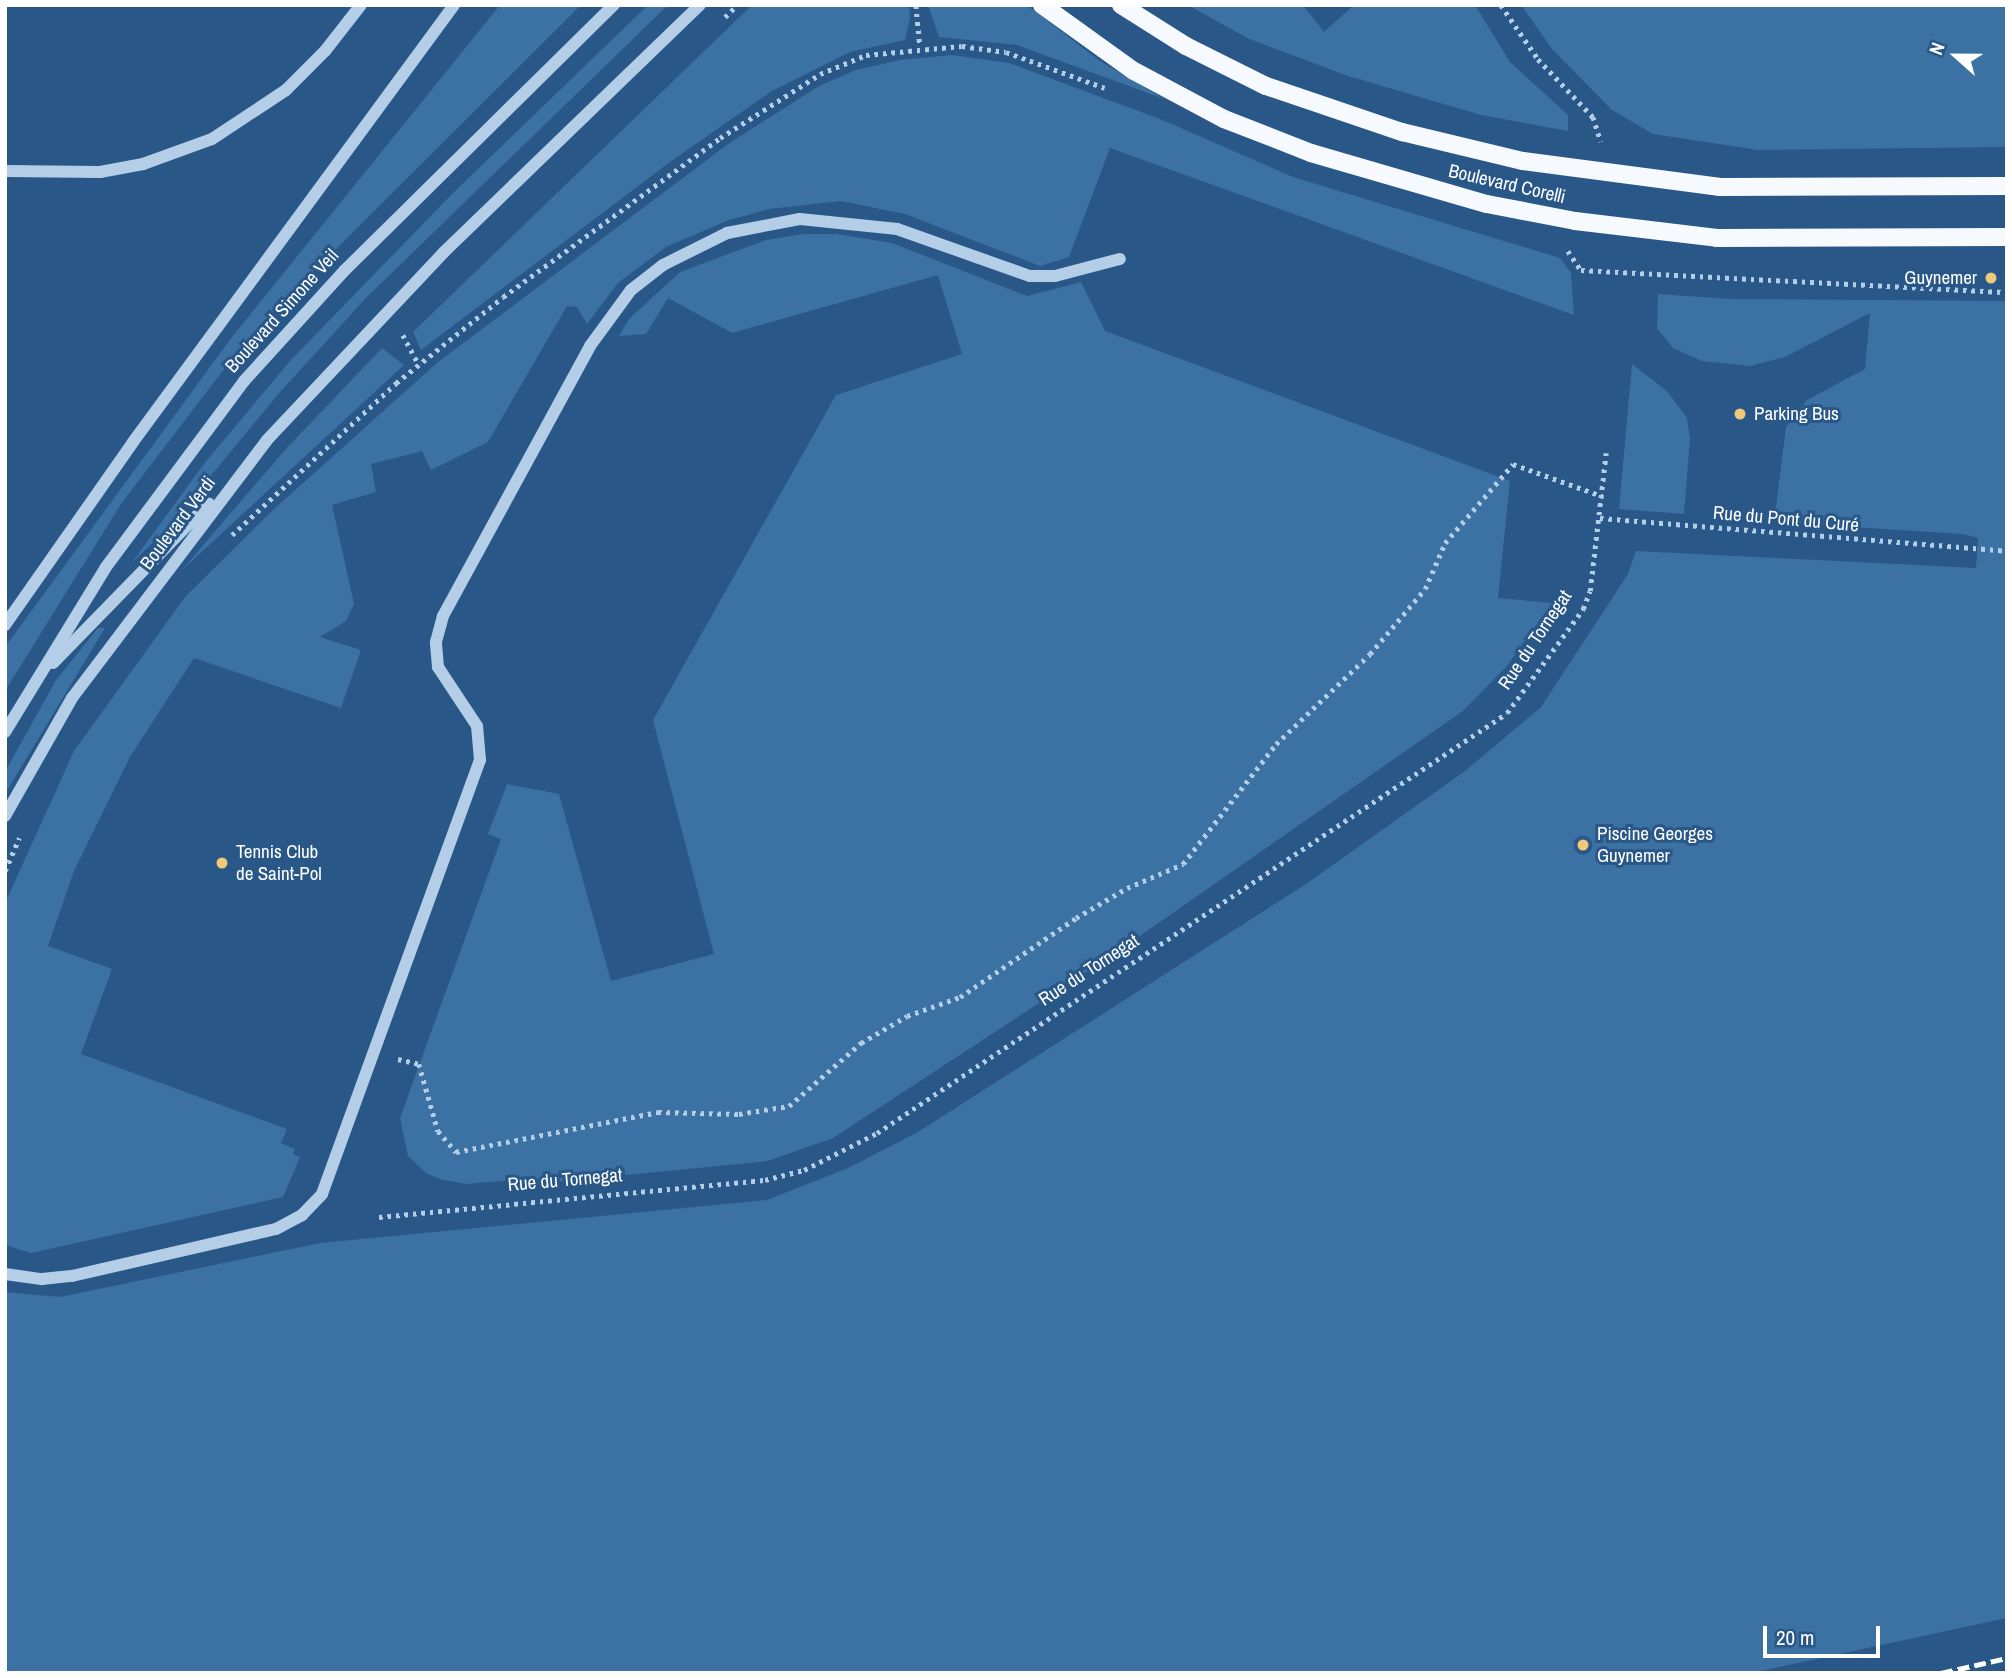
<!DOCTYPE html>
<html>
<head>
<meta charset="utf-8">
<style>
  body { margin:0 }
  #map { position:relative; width:2012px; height:1678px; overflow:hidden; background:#285788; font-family:"Archivo Narrow",sans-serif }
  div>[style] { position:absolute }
  .green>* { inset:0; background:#3c71a4 }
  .path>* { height:4.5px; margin-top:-2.25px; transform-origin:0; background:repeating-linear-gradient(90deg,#b4cee8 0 3.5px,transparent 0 8.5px) }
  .minor>* { height:12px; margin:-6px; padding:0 6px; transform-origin:6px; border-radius:6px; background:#b4cee8 }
  .major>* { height:18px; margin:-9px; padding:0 9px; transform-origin:9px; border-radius:9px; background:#f6fafe }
  .rail>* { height:5px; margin-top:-2.5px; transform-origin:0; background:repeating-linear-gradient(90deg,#fff 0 12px,transparent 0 17px) }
  .dots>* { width:19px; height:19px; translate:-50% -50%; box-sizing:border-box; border:4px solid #285788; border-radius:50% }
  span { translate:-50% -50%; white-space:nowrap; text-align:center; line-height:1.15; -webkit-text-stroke:6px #285788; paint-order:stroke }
  .street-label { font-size:19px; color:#fff }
  .poi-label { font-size:19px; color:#fff }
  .right { translate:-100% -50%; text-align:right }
  .left { translate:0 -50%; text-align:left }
  .frame { position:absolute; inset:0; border:7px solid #fff; pointer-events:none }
  .north { position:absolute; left:1921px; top:21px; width:70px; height:70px; -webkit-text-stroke:5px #285788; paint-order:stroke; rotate:291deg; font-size:19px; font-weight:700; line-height:28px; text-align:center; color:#fff }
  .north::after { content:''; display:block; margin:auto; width:24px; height:32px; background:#fff; clip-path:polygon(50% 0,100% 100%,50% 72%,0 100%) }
  .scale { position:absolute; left:1763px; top:1626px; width:117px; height:32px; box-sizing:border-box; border:4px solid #fff; border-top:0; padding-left:9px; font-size:21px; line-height:24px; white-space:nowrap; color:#fff; -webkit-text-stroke:5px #285788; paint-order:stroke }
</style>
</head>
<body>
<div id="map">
  <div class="green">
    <i style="clip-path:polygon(500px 5px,581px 5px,297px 288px,231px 360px,121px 504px,5px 691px,5px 647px,232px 337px)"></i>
    <i style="clip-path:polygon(648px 5px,668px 5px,366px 298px,280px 392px,166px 530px,131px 564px,203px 465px,290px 361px,451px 195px)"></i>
    <i style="clip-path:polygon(752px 5px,909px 5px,910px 18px,905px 40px,850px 52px,772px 91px,670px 162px,421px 350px,413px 332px)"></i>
    <i style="clip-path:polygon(928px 5px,1027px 5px,1100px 61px,1164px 99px,1017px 45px,939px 37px)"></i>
    <i style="clip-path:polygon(1188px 5px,1303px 5px,1324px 32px,1354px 5px,1475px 5px,1510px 62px,1568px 115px,1568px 131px,1481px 115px,1348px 76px,1247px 38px)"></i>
    <i style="clip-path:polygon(1521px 5px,2007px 5px,2007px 147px,1758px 150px,1653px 134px,1612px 110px,1552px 49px)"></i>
    <i style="clip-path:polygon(952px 55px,1009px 63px,1160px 119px,1293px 177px,1560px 258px,1571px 273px,1574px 315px,1110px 148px,1069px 257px,1040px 266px,905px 214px,841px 201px,769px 209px,729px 220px,666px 247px,618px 283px,587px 324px,577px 307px,567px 306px,488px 442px,431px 470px,422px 451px,371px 464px,376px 492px,332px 505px,354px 604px,346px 621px,320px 637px,361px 650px,341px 708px,194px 658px,130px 757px,74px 871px,48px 946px,112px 969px,81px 1054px,287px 1129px,281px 1143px,295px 1149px,293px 1154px,300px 1157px,283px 1197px,31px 1253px,5px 1245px,5px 903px,74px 751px,185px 597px,273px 510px,438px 362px,728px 144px,819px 86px,856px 70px,900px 60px)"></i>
    <i style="clip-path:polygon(803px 234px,837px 234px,892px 243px,1027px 296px,1081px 282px,1105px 331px,1510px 481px,1498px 598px,1552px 603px,1507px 666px,1463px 711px,1111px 956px,833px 1138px,768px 1161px,514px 1186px,512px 1180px,466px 1184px,440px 1179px,426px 1173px,408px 1156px,400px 1118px,501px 839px,488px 834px,507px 784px,559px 794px,611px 981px,714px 954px,653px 720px,836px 395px,962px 354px,938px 275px,732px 333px,668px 298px,646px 334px,619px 336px,629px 319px,680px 272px,766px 240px)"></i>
    <i style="clip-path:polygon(1658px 294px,1731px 299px,2007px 301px,2007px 1618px,1751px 1673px,5px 1673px,5px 1292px,60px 1297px,320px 1243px,767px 1200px,848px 1168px,918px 1132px,1306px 884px,1465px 771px,1541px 707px,1628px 574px,1636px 551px,1976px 568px,1978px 538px,1962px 534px,1774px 522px,1786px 427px,1807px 400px,1865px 369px,1870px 313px,1785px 357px,1750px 366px,1702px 361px,1673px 348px,1657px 328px)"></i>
    <i style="clip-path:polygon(382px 348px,404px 365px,181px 571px,284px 451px)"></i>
    <i style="clip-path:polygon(1632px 364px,1667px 391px,1687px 418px,1690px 439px,1684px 514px,1619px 509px)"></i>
    <i style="clip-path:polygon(98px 628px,105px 628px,5px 794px,5px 772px,56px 680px)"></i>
  </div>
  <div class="path">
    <i style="left:916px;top:5px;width:41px;rotate:84.4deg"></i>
    <i style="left:1501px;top:5px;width:65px;rotate:55.6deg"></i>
    <i style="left:1538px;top:59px;width:80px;rotate:46.5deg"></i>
    <i style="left:1593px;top:117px;width:26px;rotate:72deg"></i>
    <i style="left:725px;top:17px;width:17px;rotate:-45deg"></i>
    <i style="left:1568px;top:251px;width:23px;rotate:56deg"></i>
    <i style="left:1581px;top:270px;width:427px;rotate:3deg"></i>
    <i style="left:403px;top:335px;width:34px;rotate:62deg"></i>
    <i style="left:1600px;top:518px;width:408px;rotate:4.6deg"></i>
    <i style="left:232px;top:535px;width:224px;rotate:-42.8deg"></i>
    <i style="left:396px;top:383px;width:137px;rotate:-38.8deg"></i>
    <i style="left:503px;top:297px;width:269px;rotate:-36.2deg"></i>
    <i style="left:720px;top:138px;width:119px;rotate:-32.6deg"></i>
    <i style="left:820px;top:74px;width:50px;rotate:-22.4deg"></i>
    <i style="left:866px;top:55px;width:96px;rotate:-5.4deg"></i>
    <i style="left:962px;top:46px;width:44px;rotate:7.8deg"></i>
    <i style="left:1006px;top:52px;width:105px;rotate:20deg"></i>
    <i style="left:5px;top:871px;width:36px;rotate:-67deg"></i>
    <i style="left:398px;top:1059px;width:22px;rotate:13deg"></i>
    <i style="left:419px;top:1064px;width:70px;rotate:74.2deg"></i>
    <i style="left:438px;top:1131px;width:28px;rotate:49deg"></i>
    <i style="left:456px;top:1152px;width:206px;rotate:-11.2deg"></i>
    <i style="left:658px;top:1112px;width:81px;rotate:1.4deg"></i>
    <i style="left:739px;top:1114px;width:51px;rotate:-9.1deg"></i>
    <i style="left:789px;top:1106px;width:96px;rotate:-41.2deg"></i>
    <i style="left:861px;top:1043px;width:53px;rotate:-30.4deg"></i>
    <i style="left:907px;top:1016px;width:56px;rotate:-19.7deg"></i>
    <i style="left:960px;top:997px;width:140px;rotate:-34.3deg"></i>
    <i style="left:1076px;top:918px;width:59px;rotate:-30.5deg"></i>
    <i style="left:1127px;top:888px;width:61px;rotate:-23.2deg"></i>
    <i style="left:1183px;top:864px;width:152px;rotate:-52.2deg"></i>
    <i style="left:1276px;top:744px;width:130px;rotate:-43.8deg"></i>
    <i style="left:1370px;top:654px;width:85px;rotate:-49.8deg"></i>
    <i style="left:1425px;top:589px;width:50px;rotate:-66.5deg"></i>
    <i style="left:1445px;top:543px;width:104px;rotate:-49.3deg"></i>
    <i style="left:1513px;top:464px;width:95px;rotate:19.8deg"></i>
    <i style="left:379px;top:1217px;width:388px;rotate:-5.5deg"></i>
    <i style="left:765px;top:1180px;width:40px;rotate:-14.4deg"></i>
    <i style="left:804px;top:1170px;width:82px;rotate:-26.9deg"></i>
    <i style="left:877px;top:1133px;width:757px;rotate:-33.69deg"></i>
    <i style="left:1507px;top:713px;width:129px;rotate:-53.8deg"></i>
    <i style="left:1583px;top:609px;width:19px;rotate:-69deg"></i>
    <i style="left:1590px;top:591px;width:139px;rotate:-83.4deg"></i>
  </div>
  <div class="minor">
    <i style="left:5px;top:171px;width:95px;rotate:0.6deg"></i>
    <i style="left:100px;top:172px;width:44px;rotate:-10.5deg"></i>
    <i style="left:143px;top:164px;width:73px;rotate:-19.9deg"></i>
    <i style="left:212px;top:139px;width:89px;rotate:-33.5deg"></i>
    <i style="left:286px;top:90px;width:55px;rotate:-45deg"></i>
    <i style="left:325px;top:51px;width:58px;rotate:-52deg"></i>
    <i style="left:5px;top:625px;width:223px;rotate:-55deg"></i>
    <i style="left:133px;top:442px;width:542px;rotate:-53.7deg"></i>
    <i style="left:53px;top:663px;width:223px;rotate:-45.7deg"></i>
    <i style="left:5px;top:732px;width:193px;rotate:-58.5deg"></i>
    <i style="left:106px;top:567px;width:232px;rotate:-53.4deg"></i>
    <i style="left:244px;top:381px;width:150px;rotate:-47.7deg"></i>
    <i style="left:345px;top:270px;width:378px;rotate:-44.6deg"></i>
    <i style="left:5px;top:816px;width:136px;rotate:-60.4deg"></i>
    <i style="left:72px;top:698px;width:323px;rotate:-52.9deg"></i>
    <i style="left:267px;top:440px;width:258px;rotate:-46.7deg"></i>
    <i style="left:444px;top:252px;width:356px;rotate:-44deg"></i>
    <i style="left:5px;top:1274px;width:37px;rotate:8deg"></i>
    <i style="left:42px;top:1279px;width:30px;rotate:-6deg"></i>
    <i style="left:72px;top:1276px;width:209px;rotate:-13deg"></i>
    <i style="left:276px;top:1229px;width:30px;rotate:-28deg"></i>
    <i style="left:302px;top:1215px;width:29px;rotate:-46deg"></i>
    <i style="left:322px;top:1194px;width:462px;rotate:-70deg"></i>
    <i style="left:480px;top:760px;width:34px;rotate:-95deg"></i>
    <i style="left:477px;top:726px;width:71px;rotate:-123.5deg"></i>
    <i style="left:438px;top:667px;width:25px;rotate:-95deg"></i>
    <i style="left:436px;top:642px;width:27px;rotate:-75deg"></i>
    <i style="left:443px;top:616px;width:307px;rotate:-61.4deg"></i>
    <i style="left:590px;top:346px;width:69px;rotate:-53.8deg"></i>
    <i style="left:631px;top:290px;width:41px;rotate:-38deg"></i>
    <i style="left:663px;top:265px;width:72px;rotate:-26.6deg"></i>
    <i style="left:727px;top:233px;width:74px;rotate:-10.9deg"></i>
    <i style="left:800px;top:219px;width:98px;rotate:5.9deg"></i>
    <i style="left:897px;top:229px;width:141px;rotate:19.5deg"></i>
    <i style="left:1030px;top:276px;width:25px"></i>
    <i style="left:1055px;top:276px;width:67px;rotate:-14.7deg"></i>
  </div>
  <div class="major">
    <i style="left:1042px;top:5px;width:113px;rotate:35.7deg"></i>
    <i style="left:1134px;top:71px;width:102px;rotate:28.1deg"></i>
    <i style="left:1224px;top:119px;width:93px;rotate:21.3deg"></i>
    <i style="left:1311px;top:153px;width:183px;rotate:16.2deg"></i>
    <i style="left:1487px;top:204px;width:90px;rotate:10.9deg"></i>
    <i style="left:1575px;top:221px;width:143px;rotate:6.8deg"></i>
    <i style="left:1717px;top:238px;width:290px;rotate:-0.2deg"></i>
    <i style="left:1121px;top:5px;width:77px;rotate:32.2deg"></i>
    <i style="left:1186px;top:46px;width:89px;rotate:26.6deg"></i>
    <i style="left:1266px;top:86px;width:144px;rotate:18.7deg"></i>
    <i style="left:1402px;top:132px;width:124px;rotate:13.5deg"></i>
    <i style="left:1523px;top:161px;width:199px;rotate:7.5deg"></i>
    <i style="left:1720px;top:187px;width:287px;rotate:-0.2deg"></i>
  </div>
  <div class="rail">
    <i style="left:1941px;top:1673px;width:68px;rotate:-12.8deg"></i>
  </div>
  <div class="dots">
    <i style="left:1991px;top:278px;background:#f0c87a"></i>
    <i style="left:1740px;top:414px;background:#f0c87a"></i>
    <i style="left:1583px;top:845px;background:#f0c87a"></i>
    <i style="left:222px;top:863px;background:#f0c87a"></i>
  </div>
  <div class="street-label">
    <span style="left:1507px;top:184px;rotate:13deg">Boulevard Corelli</span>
    <span style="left:282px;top:311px;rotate:-48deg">Boulevard Simone Veil</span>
    <span style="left:1786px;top:519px;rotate:5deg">Rue du Pont du Curé</span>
    <span style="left:178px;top:523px;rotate:-53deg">Boulevard Verdi</span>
    <span style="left:1535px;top:640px;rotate:-56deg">Rue du Tornegat</span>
    <span style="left:1089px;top:970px;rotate:-33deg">Rue du Tornegat</span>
    <span style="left:565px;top:1180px;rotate:-5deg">Rue du Tornegat</span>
  </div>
  <div class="poi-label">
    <span class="right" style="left:1977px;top:278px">Guynemer</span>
    <span class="left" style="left:1754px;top:414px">Parking Bus</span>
    <span class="left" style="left:1597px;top:845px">Piscine Georges<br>Guynemer</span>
    <span class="left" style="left:236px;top:863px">Tennis Club<br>de Saint-Pol</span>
  </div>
  <div class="frame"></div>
  <div class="north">N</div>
  <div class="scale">20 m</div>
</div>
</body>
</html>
